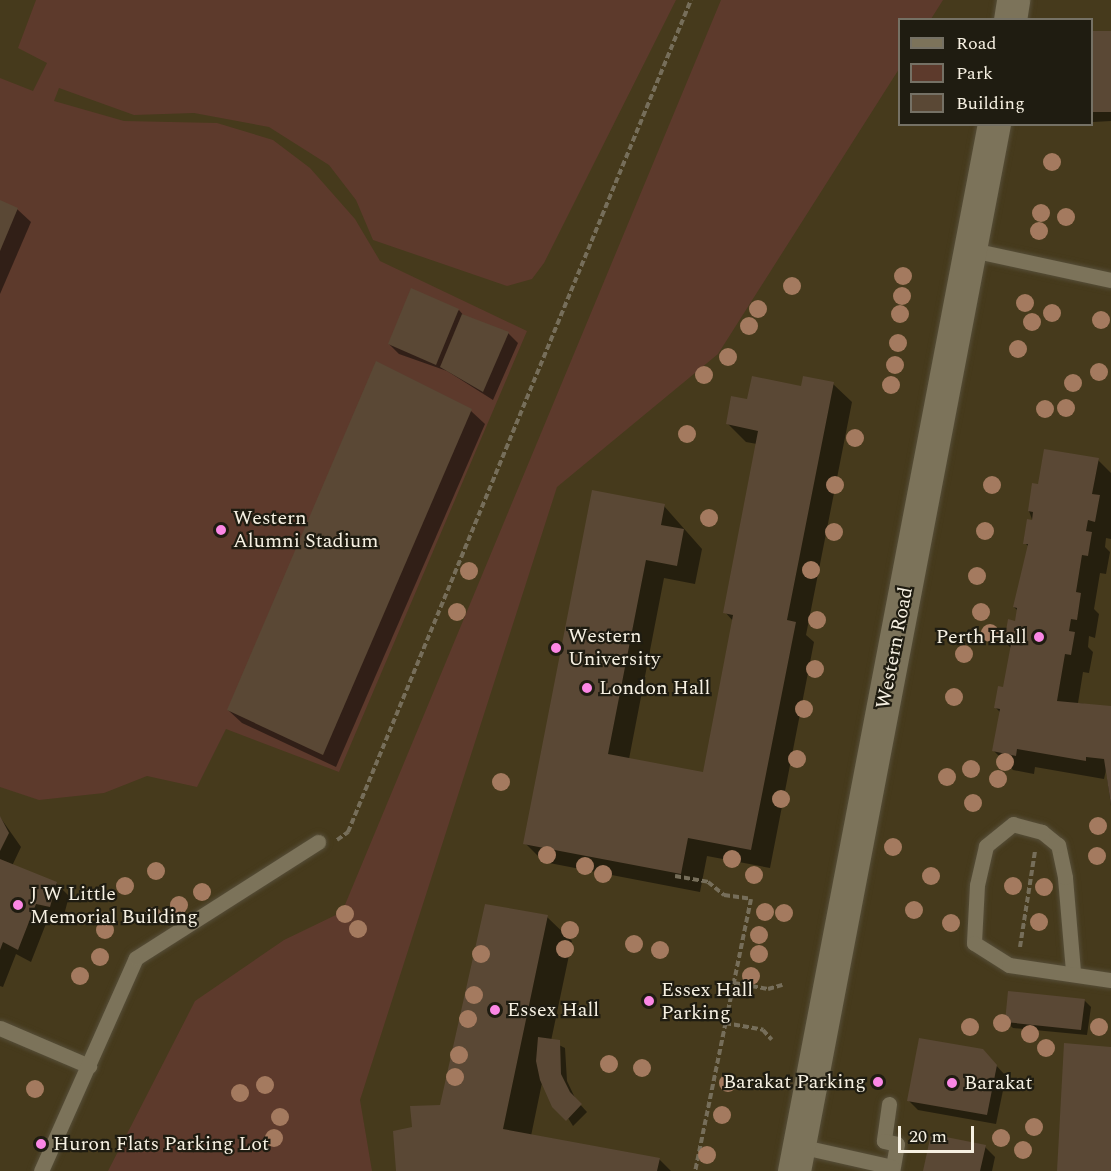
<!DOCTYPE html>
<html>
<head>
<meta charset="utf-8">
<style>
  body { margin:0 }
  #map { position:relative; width:1111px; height:1171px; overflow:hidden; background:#3c331c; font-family:Spectral,serif }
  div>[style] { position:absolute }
  .built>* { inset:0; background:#463a1c }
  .green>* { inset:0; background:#5d3a2c }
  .shadow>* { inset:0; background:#0007 }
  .building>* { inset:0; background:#5a4835 }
  .path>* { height:4px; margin-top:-2px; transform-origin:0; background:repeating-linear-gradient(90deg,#766e5a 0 6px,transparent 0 9px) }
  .roads { filter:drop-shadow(0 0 2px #564e39) drop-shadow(0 0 2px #564e39) }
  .service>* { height:15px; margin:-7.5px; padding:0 7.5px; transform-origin:7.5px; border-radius:7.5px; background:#7c735a }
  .secondary>* { height:33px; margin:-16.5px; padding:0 16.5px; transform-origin:16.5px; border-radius:16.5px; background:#7c735a }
  .trees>* { width:18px; height:18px; margin:-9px; border-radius:50%; background:#a47a5f }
  .dots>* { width:16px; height:16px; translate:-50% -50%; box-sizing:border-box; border:3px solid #1f1c11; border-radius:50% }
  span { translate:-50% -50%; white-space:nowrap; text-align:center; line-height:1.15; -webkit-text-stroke:4.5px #1f1c11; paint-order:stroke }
  .poi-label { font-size:20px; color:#f6f0e2 }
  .left { translate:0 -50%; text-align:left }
  .right { translate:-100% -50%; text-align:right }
  .street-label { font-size:20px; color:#f6f0e2 }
  .legend { position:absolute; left:898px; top:18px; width:195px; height:108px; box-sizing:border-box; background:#1f1c11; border:2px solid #757165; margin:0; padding:8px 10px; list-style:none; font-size:18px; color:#f6f0e2 }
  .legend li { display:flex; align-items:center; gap:12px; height:30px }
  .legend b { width:30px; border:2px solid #757165 }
  .scale { position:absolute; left:898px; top:1126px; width:76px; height:27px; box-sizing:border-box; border:3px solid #f6f0e2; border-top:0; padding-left:8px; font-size:18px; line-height:21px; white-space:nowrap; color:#f6f0e2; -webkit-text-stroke:4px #1f1c11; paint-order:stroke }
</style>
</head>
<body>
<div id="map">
  <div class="built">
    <i style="clip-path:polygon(evenodd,0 0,1111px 0,1111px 1171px,0 1171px,0 0,900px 20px,1092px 20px,1092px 124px,900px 124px,900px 20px)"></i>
  </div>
  <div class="green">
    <i style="clip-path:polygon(36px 0,676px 0,544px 263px,532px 279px,507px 286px,373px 240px,356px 200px,329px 165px,269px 127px,194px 113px,134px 115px,59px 88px,54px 101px,124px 121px,217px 123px,273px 140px,310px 168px,355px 219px,380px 261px,527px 331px,339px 772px,226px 729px,197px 787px,147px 776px,104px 793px,39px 800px,0 787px,0 78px,33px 91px,47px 63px,18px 48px)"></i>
    <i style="clip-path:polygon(721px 0,943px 0,931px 19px,900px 20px,899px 69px,718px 354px,557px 487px,360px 1100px,372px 1171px,108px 1171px,195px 1001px,284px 940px,342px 912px)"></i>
  </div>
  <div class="shadow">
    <i style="clip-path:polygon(1111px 32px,1111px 121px,1093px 122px,1092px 33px)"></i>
    <i style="clip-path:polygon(0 202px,17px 209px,31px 222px,0 294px)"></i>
    <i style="clip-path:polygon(459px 310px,465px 317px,508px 333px,518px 343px,493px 400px,447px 371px,399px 354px,389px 344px)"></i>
    <i style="clip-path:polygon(377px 363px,471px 411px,485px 424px,336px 767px,242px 723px,228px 710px)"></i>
    <i style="clip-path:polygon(833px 384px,852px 402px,806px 635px,814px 642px,770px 868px,707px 856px,700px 892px,544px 862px,525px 843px,664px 506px,702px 549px,695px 584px,664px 578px,629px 759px,704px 774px,733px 621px,725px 612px,757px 444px,746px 442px,727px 423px,749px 400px)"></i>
    <i style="clip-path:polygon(1098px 460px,1111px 473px,1111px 539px,1106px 538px,1105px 547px,1110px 552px,1106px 574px,1100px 573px,1094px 609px,1099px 614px,1095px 638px,1089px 636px,1088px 647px,1093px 652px,1089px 673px,1083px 672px,1078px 703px,1111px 708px,1111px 806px,1106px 770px,1104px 779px,1035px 767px,1034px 774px,1013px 770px,994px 751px,1001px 713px,996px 708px,1005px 688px,1012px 649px,1005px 642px,1016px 622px,1018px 611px,1014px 607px,1029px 547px,1025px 543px,1033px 522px,1029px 511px,1040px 485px)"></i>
    <i style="clip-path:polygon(0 817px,21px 847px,12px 866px,56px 883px,69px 896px,63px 919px,49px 916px,31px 962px,16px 954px,3px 987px,0 986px)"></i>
    <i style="clip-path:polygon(547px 917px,572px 941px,551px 1041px,565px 1048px,567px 1081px,576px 1100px,587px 1112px,573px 1126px,543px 1078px,531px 1136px,659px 1159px,671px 1171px,397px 1171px,414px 1128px,441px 1107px)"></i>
    <i style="clip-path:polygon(1084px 1000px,1091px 1007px,1087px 1035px,1013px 1028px,1006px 1022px)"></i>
    <i style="clip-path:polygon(992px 1061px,1006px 1076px,996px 1124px,918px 1110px,908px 1100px)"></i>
    <i style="clip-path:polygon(985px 1147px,995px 1157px,992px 1171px,925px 1171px)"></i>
  </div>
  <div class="building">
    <i style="clip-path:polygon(1092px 31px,1111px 31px,1111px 112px,1092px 112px)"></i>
    <i style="clip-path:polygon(0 200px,18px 208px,0 251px)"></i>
    <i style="clip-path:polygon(411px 288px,459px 309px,436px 365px,388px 344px)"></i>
    <i style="clip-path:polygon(462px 314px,509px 332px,483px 392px,440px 367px)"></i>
    <i style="clip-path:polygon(376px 361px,472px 409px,323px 755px,227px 710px)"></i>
    <i style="clip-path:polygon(752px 376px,801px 386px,803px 376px,834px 382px,787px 620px,796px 622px,751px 850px,688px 838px,681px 874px,523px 844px,592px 490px,665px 504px,661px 525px,684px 529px,677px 566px,646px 560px,608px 754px,703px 772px,733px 615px,723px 613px,758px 431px,726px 424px,731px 396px,747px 399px)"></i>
    <i style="clip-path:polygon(1044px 449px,1099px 458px,1092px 494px,1100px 495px,1095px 522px,1088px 520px,1086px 531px,1092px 532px,1088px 556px,1082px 555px,1076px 592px,1081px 593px,1077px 620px,1071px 619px,1069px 631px,1075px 632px,1071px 655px,1065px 654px,1057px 701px,1111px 706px,1111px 805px,1104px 759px,1086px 757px,1086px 761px,1017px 749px,1016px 756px,992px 751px,1000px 709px,994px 708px,998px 686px,1003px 687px,1011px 644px,1004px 643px,1008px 619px,1015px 621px,1017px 608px,1013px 607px,1028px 544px,1023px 544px,1027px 519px,1032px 520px,1033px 512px,1028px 511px,1032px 483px,1038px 484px)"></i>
    <i style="clip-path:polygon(0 816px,9px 833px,0 851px)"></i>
    <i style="clip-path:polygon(0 859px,57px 882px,50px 907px,36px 904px,18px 950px,3px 942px,0 950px)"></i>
    <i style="clip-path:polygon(485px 904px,548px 915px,503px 1129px,660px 1158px,657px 1171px,396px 1171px,393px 1131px,412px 1127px,410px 1106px,440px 1105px)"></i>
    <i style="clip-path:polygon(1008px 991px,1085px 999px,1081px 1030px,1005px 1022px)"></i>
    <i style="clip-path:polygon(538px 1037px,560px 1040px,561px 1074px,570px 1092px,582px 1104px,566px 1121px,552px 1107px,540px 1080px,536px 1061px)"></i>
    <i style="clip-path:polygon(919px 1038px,983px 1049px,997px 1065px,987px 1115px,907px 1101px)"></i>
    <i style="clip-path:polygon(1064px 1043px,1111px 1047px,1111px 1171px,1057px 1171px)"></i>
    <i style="clip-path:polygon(931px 1134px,986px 1145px,980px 1171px,923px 1171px)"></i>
  </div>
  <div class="path">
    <i style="left:337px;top:840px;width:14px;rotate:-36deg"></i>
    <i style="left:348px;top:832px;width:900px;rotate:-67.6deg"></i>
    <i style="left:675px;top:876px;width:34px;rotate:10deg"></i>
    <i style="left:708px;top:882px;width:21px;rotate:39deg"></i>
    <i style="left:724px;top:895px;width:27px;rotate:8deg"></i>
    <i style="left:751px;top:899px;width:278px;rotate:101.6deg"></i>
    <i style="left:1020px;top:947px;width:97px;rotate:-81.1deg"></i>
    <i style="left:734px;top:983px;width:35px;rotate:10deg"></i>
    <i style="left:768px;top:989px;width:15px;rotate:-16deg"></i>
    <i style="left:725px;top:1023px;width:39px;rotate:10deg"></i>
    <i style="left:763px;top:1030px;width:13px;rotate:48deg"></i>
  </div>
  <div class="roads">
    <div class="service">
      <i style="left:972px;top:250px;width:142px;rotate:12.2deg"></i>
      <i style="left:1073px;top:971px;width:94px;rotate:-94.9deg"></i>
      <i style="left:1065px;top:877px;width:33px;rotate:-102deg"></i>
      <i style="left:1058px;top:845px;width:21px;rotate:-141deg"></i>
      <i style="left:1042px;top:832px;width:30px;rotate:-165deg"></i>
      <i style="left:1013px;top:824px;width:35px;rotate:141deg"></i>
      <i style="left:986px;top:846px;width:40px;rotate:103deg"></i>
      <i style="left:977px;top:885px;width:58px;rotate:93deg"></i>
      <i style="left:974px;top:943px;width:41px;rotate:32.2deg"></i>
      <i style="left:1009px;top:965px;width:103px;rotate:8.4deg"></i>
      <i style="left:0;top:1028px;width:97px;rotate:23.1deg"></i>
      <i style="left:889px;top:1104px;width:37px;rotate:98deg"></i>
      <i style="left:884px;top:1141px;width:13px;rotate:13deg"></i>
      <i style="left:897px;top:1144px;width:27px;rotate:100deg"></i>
      <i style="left:799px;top:1146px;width:95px;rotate:12.7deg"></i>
      <i style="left:41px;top:1171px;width:233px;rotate:-66deg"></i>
      <i style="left:136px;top:958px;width:216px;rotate:-32.5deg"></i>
    </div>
    <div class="secondary">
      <i style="left:1010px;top:20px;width:20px;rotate:-81deg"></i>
      <i style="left:794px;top:1171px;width:1066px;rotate:-79.19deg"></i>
    </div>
  </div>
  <div class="trees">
    <i style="left:1052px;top:162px"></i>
    <i style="left:1041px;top:213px"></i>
    <i style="left:1066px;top:217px"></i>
    <i style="left:1039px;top:231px"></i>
    <i style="left:903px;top:276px"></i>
    <i style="left:792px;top:286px"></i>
    <i style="left:902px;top:296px"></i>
    <i style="left:1025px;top:303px"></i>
    <i style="left:758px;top:309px"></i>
    <i style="left:1052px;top:313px"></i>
    <i style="left:900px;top:314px"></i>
    <i style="left:1101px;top:320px"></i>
    <i style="left:1032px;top:322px"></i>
    <i style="left:749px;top:326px"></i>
    <i style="left:898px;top:343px"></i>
    <i style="left:1018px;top:349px"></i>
    <i style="left:728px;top:357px"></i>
    <i style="left:895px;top:365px"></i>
    <i style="left:1099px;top:372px"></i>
    <i style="left:704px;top:375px"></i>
    <i style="left:1073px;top:383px"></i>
    <i style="left:891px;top:385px"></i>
    <i style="left:1066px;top:408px"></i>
    <i style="left:1045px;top:409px"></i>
    <i style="left:687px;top:434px"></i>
    <i style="left:855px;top:438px"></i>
    <i style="left:835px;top:485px"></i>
    <i style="left:992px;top:485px"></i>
    <i style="left:709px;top:518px"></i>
    <i style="left:985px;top:531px"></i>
    <i style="left:834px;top:532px"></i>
    <i style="left:811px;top:570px"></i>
    <i style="left:469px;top:571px"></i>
    <i style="left:977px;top:576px"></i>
    <i style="left:457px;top:612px"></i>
    <i style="left:981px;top:612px"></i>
    <i style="left:817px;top:620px"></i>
    <i style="left:990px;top:633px"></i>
    <i style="left:964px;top:654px"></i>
    <i style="left:815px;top:669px"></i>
    <i style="left:954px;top:697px"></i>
    <i style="left:804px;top:709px"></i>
    <i style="left:797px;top:759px"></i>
    <i style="left:1005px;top:762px"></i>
    <i style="left:971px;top:769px"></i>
    <i style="left:947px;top:777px"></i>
    <i style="left:998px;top:779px"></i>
    <i style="left:501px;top:782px"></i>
    <i style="left:781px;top:799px"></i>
    <i style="left:973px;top:803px"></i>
    <i style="left:1098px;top:826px"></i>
    <i style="left:893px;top:847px"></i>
    <i style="left:547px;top:855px"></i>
    <i style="left:1097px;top:856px"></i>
    <i style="left:732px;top:859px"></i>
    <i style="left:585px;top:866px"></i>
    <i style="left:156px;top:871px"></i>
    <i style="left:603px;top:874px"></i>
    <i style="left:754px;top:875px"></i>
    <i style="left:931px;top:876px"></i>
    <i style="left:125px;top:886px"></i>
    <i style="left:1013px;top:886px"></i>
    <i style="left:1044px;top:887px"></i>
    <i style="left:202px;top:892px"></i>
    <i style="left:179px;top:905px"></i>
    <i style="left:914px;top:910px"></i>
    <i style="left:765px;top:912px"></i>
    <i style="left:784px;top:913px"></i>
    <i style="left:345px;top:914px"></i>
    <i style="left:153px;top:916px"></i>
    <i style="left:1039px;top:922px"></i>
    <i style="left:951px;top:923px"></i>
    <i style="left:358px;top:929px"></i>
    <i style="left:105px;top:930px"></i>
    <i style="left:570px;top:930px"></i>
    <i style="left:759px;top:935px"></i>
    <i style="left:634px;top:944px"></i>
    <i style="left:565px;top:949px"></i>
    <i style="left:660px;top:950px"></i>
    <i style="left:481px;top:954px"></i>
    <i style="left:759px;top:954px"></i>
    <i style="left:100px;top:957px"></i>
    <i style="left:80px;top:976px"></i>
    <i style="left:751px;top:976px"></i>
    <i style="left:474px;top:995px"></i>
    <i style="left:468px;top:1019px"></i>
    <i style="left:1002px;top:1023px"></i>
    <i style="left:970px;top:1027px"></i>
    <i style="left:1099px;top:1027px"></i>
    <i style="left:1030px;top:1034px"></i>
    <i style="left:1046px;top:1048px"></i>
    <i style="left:459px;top:1055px"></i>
    <i style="left:609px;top:1064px"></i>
    <i style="left:642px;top:1068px"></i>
    <i style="left:455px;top:1077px"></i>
    <i style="left:728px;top:1083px"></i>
    <i style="left:265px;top:1085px"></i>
    <i style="left:35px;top:1089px"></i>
    <i style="left:240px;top:1093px"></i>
    <i style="left:722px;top:1115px"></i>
    <i style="left:280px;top:1117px"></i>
    <i style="left:1034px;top:1127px"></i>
    <i style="left:274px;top:1138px"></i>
    <i style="left:1001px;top:1138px"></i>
    <i style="left:1023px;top:1150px"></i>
    <i style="left:707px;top:1155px"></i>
  </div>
  <div class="dots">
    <i style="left:221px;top:530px;background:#fb87e5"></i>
    <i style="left:1039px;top:637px;background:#fb87e5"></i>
    <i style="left:556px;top:648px;background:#fb87e5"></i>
    <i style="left:587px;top:688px;background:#fb87e5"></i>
    <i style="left:18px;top:905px;background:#fb87e5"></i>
    <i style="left:649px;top:1001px;background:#fb87e5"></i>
    <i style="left:495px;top:1010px;background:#fb87e5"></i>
    <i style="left:878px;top:1082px;background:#fb87e5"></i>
    <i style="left:952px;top:1083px;background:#fb87e5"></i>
    <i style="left:41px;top:1144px;background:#fb87e5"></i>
  </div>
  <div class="poi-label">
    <span class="left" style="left:233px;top:530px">Western<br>Alumni Stadium</span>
    <span class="left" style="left:568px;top:648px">Western<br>University</span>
    <span class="right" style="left:1027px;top:637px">Perth Hall</span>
    <span class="left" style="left:599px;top:688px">London Hall</span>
    <span class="left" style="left:30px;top:906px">J W Little<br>Memorial Building</span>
    <span class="left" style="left:661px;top:1002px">Essex Hall<br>Parking</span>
    <span class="left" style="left:507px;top:1010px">Essex Hall</span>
    <span class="right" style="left:866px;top:1082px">Barakat Parking</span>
    <span class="left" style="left:964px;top:1083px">Barakat</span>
    <span class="left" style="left:53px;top:1144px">Huron Flats Parking Lot</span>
  </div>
  <div class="street-label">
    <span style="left:895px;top:648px;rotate:-79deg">Western Road</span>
  </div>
  <ul class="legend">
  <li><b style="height:8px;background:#7c735a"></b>Road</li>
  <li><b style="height:16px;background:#5d3a2c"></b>Park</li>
  <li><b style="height:16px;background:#5a4835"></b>Building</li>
  </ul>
  <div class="scale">20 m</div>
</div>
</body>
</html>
